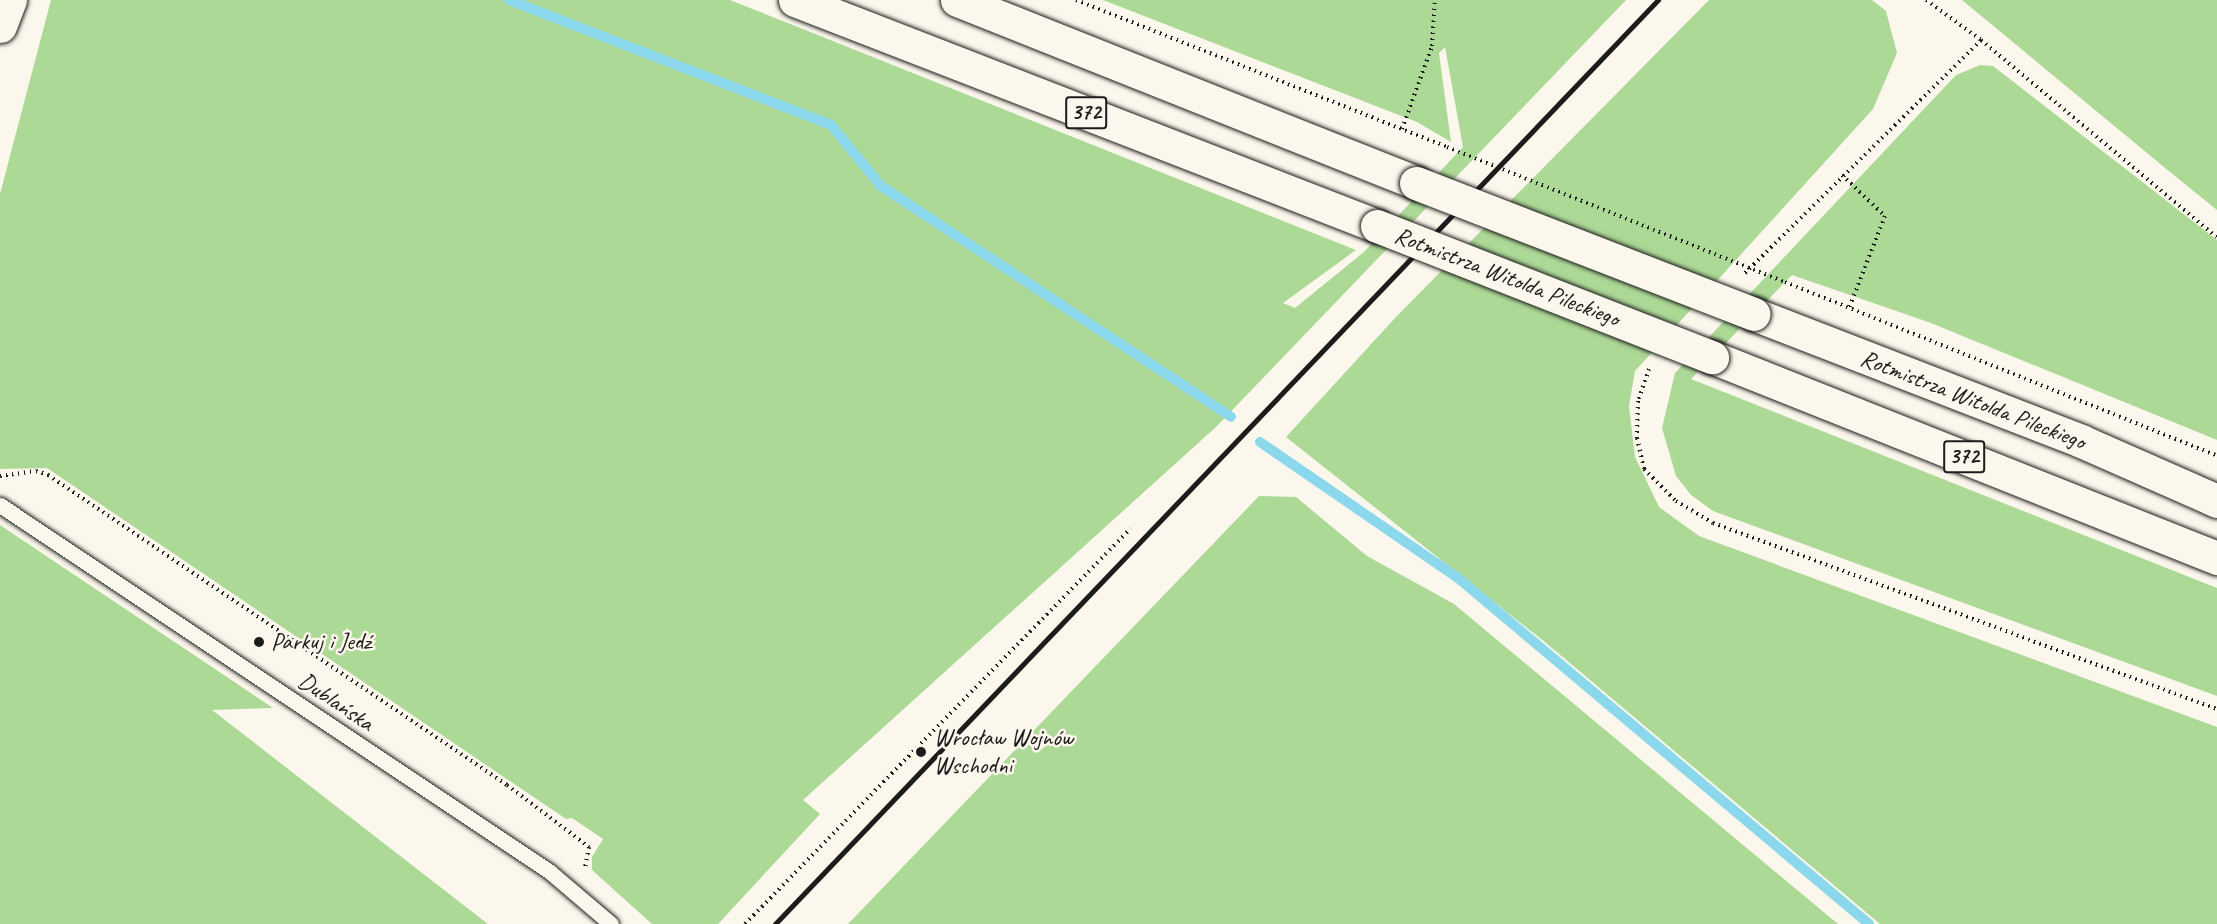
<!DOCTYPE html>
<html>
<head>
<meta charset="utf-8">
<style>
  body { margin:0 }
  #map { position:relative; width:2217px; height:924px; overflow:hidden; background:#fbf7ec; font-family:Caveat,sans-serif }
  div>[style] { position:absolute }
  .green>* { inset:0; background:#add997 }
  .stream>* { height:10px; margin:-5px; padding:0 5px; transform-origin:5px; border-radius:5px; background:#8bd7eb }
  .path>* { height:4px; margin-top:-2px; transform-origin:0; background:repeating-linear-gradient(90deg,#1c1c1c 0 1.5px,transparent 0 6px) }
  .roads { filter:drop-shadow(0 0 2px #1c1c1c) drop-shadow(0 0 2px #1c1c1c) }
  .lane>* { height:15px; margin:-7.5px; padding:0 7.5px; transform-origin:7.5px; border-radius:7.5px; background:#fbf7ec }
  .secondary>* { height:33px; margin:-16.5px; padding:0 16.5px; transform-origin:16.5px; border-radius:16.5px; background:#fbf7ec }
  .primary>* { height:33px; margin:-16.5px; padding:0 16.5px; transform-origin:16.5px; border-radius:16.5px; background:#fbf7ec }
  .rail>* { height:4.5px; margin:-2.25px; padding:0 2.25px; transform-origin:2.25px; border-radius:2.25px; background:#1c1c1c }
  .path-bridge>* { height:4px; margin-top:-2px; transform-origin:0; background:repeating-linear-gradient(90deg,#1c1c1c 0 1.5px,transparent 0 6px) }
  .bridges { filter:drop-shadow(0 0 2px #1c1c1c) drop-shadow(0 0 2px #1c1c1c) }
  .primary-bridge>* { height:33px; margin:-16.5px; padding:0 16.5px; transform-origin:16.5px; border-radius:16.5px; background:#fbf7ec }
  .dots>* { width:16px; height:16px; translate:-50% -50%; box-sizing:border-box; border:3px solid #fbf7ec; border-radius:50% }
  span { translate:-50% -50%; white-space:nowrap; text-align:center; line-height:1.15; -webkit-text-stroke:5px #fbf7ec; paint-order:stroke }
  .shield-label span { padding:2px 4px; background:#fbf7ec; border:2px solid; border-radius:4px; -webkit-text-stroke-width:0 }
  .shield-label { font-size:22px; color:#1c1c1c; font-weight:700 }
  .street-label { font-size:24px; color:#1c1c1c }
  .poi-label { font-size:24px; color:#1c1c1c }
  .left { translate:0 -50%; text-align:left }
</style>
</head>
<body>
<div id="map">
  <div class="green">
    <i style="clip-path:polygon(51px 0,730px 0,1356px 250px,1283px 303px,1295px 308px,1364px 252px,1463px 147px,1445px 47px,1439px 53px,1451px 142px,1417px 122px,1103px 0,1626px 0,1216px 427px,803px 800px,820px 814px,718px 924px,652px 924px,592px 870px,592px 857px,603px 839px,572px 818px,566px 819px,47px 468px,0 469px,0 194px)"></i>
    <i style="clip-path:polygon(1709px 0,1872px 0,1886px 11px,1897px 53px,1873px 109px,1635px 371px,1629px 406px,1635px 457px,1659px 507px,1699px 536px,2217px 727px,2217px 924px,1880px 924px,1546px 643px,1286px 437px,1395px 318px)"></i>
    <i style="clip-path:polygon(1962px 0,2217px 0,2217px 210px,2170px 172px)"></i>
    <i style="clip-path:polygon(1980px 65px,1993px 66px,2217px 240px,2217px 440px,1931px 323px,1792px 275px,1691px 379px,2217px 588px,2217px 696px,1713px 511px,1691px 495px,1676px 476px,1662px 428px,1675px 373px,1956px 75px)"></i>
    <i style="clip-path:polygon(1259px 496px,1296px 497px,1367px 556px,1454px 604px,1838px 924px,848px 924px)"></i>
    <i style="clip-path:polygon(0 525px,273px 708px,212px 710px,488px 924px,0 924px)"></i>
  </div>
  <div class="stream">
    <i style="left:509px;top:0;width:345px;rotate:21.2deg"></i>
    <i style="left:831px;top:125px;width:79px;rotate:50.7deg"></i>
    <i style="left:881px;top:186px;width:419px;rotate:33.4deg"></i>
    <i style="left:1260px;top:442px;width:240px;rotate:34.5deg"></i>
    <i style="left:1458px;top:578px;width:537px;rotate:40.09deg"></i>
  </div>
  <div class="path">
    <i style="left:1076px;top:0;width:399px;rotate:21.6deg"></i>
    <i style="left:1926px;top:0;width:68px;rotate:36deg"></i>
    <i style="left:1981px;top:40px;width:307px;rotate:39.9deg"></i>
    <i style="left:1402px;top:129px;width:88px;rotate:-70.1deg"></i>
    <i style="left:1432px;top:46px;width:46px;rotate:-86.3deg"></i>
    <i style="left:1842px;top:175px;width:59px;rotate:43.6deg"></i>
    <i style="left:1885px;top:216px;width:99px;rotate:111.4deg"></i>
    <i style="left:1745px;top:273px;width:332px;rotate:-44.6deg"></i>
    <i style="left:1785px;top:282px;width:466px;rotate:21.9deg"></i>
    <i style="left:1649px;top:369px;width:34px;rotate:109deg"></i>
    <i style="left:1638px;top:401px;width:37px;rotate:92deg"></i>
    <i style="left:1637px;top:438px;width:32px;rotate:77deg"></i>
    <i style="left:1644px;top:469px;width:45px;rotate:45deg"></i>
    <i style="left:1676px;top:501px;width:43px;rotate:30.7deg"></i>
    <i style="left:1713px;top:523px;width:537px;rotate:20.26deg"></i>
    <i style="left:0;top:476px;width:36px;rotate:-8deg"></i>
    <i style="left:36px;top:471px;width:13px;rotate:18deg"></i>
    <i style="left:48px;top:475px;width:554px;rotate:34.03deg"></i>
    <i style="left:507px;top:785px;width:103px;rotate:37.1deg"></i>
    <i style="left:589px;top:847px;width:21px;rotate:101deg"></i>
    <i style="left:745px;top:924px;width:552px;rotate:-45.73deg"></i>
  </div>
  <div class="roads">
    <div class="lane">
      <i style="left:0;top:505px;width:661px;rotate:33.71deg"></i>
      <i style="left:550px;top:872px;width:80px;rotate:40.4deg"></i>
    </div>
    <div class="secondary">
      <i style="left:0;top:26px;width:28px;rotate:-69deg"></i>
    </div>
    <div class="primary">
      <i style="left:795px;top:0;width:624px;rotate:21.22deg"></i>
      <i style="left:957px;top:0;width:494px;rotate:21.7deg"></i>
      <i style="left:1754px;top:314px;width:351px;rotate:21.2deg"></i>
      <i style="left:2081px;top:441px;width:149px;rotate:23.8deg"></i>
      <i style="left:1712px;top:357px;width:544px;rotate:21.7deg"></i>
    </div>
  </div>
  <div class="rail">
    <i style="left:775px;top:924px;width:1278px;rotate:-46.3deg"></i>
  </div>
  <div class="path-bridge">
    <i style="left:1447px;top:147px;width:364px;rotate:21.8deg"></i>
  </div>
  <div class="bridges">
    <div class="primary-bridge">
      <i style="left:1416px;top:183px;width:362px;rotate:21.2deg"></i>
      <i style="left:1377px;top:226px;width:360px;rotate:21.4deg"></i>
    </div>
  </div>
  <div class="dots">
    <i style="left:259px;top:642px;background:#1c1c1c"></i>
    <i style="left:921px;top:752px;background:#1c1c1c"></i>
  </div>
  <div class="shield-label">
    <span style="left:1086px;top:113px">372</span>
    <span style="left:1964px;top:457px">372</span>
  </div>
  <div class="street-label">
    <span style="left:1507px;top:277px;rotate:21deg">Rotmistrza Witolda Pileckiego</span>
    <span style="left:1973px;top:400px;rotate:21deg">Rotmistrza Witolda Pileckiego</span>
    <span style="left:336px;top:702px;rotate:34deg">Dublańska</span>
  </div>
  <div class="poi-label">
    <span class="left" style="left:271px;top:642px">Parkuj i Jedź</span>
    <span class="left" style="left:934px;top:752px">Wrocław Wojnów<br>Wschodni</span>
  </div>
</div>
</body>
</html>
